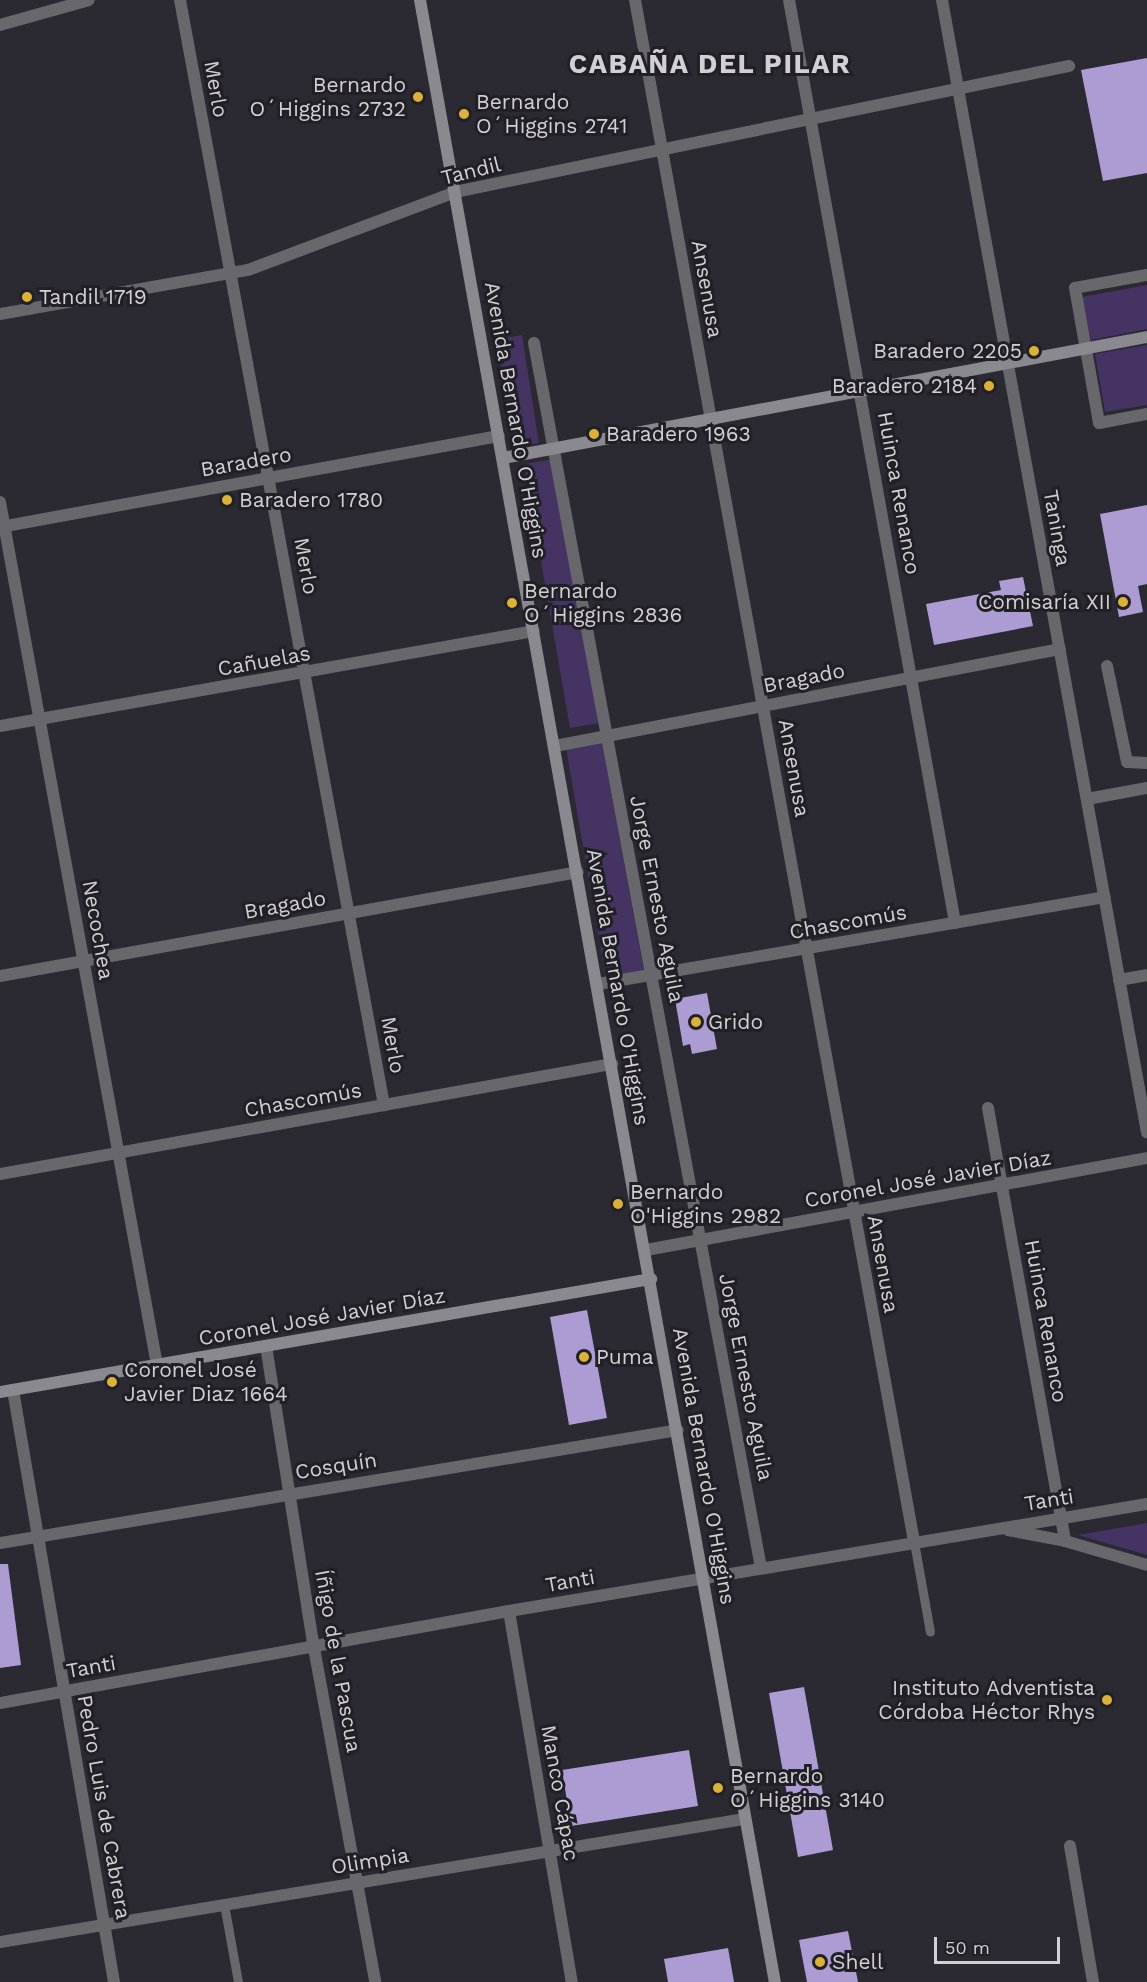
<!DOCTYPE html>
<html>
<head>
<meta charset="utf-8">
<style>
  body { margin:0 }
  #map { position:relative; width:1147px; height:1982px; overflow:hidden; background:#2b2931; font-family:"Work Sans",sans-serif }
  div>[style] { position:absolute }
  .green>* { inset:0; background:#453363 }
  .building>* { inset:0; background:#ad9bd4 }
  .service>* { height:9px; margin:-4.5px; padding:0 4.5px; transform-origin:4.5px; border-radius:4.5px; background:#68676b }
  .minor>* { height:12px; margin:-6px; padding:0 6px; transform-origin:6px; border-radius:6px; background:#68676b }
  .secondary>* { height:12px; margin:-6px; padding:0 6px; transform-origin:6px; border-radius:6px; background:#8a898f }
  .dots>* { width:16px; height:16px; translate:-50% -50%; box-sizing:border-box; border:3px solid #222027; border-radius:50% }
  span { translate:-50% -50%; white-space:nowrap; text-align:center; line-height:1.15; -webkit-text-stroke:6px #222027; paint-order:stroke }
  .poi-label { font-size:21px; color:#d2d0d5 }
  .right { translate:-100% -50%; text-align:right }
  .left { translate:0 -50%; text-align:left }
  .street-label { font-size:21px; color:#d2d0d5 }
  .district-label { font-size:27px; color:#d2d0d5; font-weight:700; letter-spacing:1.5px }
  .scale { position:absolute; left:934px; top:1937px; width:126px; height:27px; box-sizing:border-box; border:3px solid #d2d0d5; border-top:0; padding-left:8px; font-size:18px; line-height:21px; white-space:nowrap; color:#d2d0d5; -webkit-text-stroke:4px #222027; paint-order:stroke }
</style>
</head>
<body>
<div id="map">
  <div class="green">
    <i style="clip-path:polygon(1147px 285px,1147px 329px,1091px 340px,1082px 297px)"></i>
    <i style="clip-path:polygon(522px 335px,539px 443px,514px 447px,497px 339px)"></i>
    <i style="clip-path:polygon(1147px 345px,1147px 405px,1105px 412px,1095px 354px)"></i>
    <i style="clip-path:polygon(554px 459px,600px 723px,570px 728px,524px 464px)"></i>
    <i style="clip-path:polygon(602px 742px,644px 972px,606px 979px,566px 748px)"></i>
    <i style="clip-path:polygon(1147px 1523px,1147px 1555px,1078px 1535px)"></i>
  </div>
  <div class="building">
    <i style="clip-path:polygon(1147px 58px,1147px 173px,1103px 181px,1081px 70px)"></i>
    <i style="clip-path:polygon(1147px 505px,1147px 584px,1138px 586px,1143px 612px,1119px 617px,1100px 514px)"></i>
    <i style="clip-path:polygon(1023px 577px,1033px 626px,934px 645px,926px 604px,1001px 590px,999px 581px)"></i>
    <i style="clip-path:polygon(707px 993px,717px 1049px,692px 1054px,690px 1044px,683px 1046px,675px 999px)"></i>
    <i style="clip-path:polygon(587px 1310px,607px 1418px,569px 1425px,550px 1317px)"></i>
    <i style="clip-path:polygon(0 1564px,8px 1564px,21px 1665px,0 1668px)"></i>
    <i style="clip-path:polygon(804px 1687px,833px 1850px,798px 1857px,769px 1693px)"></i>
    <i style="clip-path:polygon(689px 1750px,698px 1806px,571px 1826px,562px 1770px)"></i>
    <i style="clip-path:polygon(848px 1931px,858px 1982px,807px 1982px,799px 1940px)"></i>
    <i style="clip-path:polygon(728px 1948px,734px 1982px,668px 1982px,664px 1959px)"></i>
  </div>
  <div class="service">
    <i style="left:914px;top:1542px;width:91px;rotate:79.9deg"></i>
    <i style="left:224px;top:1904px;width:79px;rotate:79.8deg"></i>
  </div>
  <div class="minor">
    <i style="left:180px;top:0;width:1124px;rotate:79.54deg"></i>
    <i style="left:635px;top:0;width:1567px;rotate:79.74deg"></i>
    <i style="left:789px;top:0;width:938px;rotate:79.8deg"></i>
    <i style="left:942px;top:0;width:1151px;rotate:79.74deg"></i>
    <i style="left:0;top:25px;width:92px;rotate:-15.7deg"></i>
    <i style="left:1147px;top:275px;width:73px;rotate:169.8deg"></i>
    <i style="left:1075px;top:288px;width:137px;rotate:79.9deg"></i>
    <i style="left:1099px;top:423px;width:49px;rotate:-10.6deg"></i>
    <i style="left:0;top:314px;width:252px;rotate:-10.1deg"></i>
    <i style="left:248px;top:270px;width:221px;rotate:-20.6deg"></i>
    <i style="left:455px;top:192px;width:627px;rotate:-11.6deg"></i>
    <i style="left:534px;top:343px;width:1246px;rotate:79.5deg"></i>
    <i style="left:0;top:502px;width:877px;rotate:79.69deg"></i>
    <i style="left:0;top:527px;width:507px;rotate:-10.34deg"></i>
    <i style="left:1107px;top:666px;width:98px;rotate:78.2deg"></i>
    <i style="left:1127px;top:762px;width:20px;rotate:3deg"></i>
    <i style="left:0;top:726px;width:542px;rotate:-10.09deg"></i>
    <i style="left:555px;top:746px;width:514px;rotate:-10.87deg"></i>
    <i style="left:1087px;top:799px;width:61px;rotate:-10.4deg"></i>
    <i style="left:0;top:976px;width:587px;rotate:-10.2deg"></i>
    <i style="left:1119px;top:980px;width:28px;rotate:-10deg"></i>
    <i style="left:598px;top:984px;width:514px;rotate:-9.74deg"></i>
    <i style="left:988px;top:1108px;width:440px;rotate:79.9deg"></i>
    <i style="left:0;top:1174px;width:622px;rotate:-10.19deg"></i>
    <i style="left:646px;top:1250px;width:509px;rotate:-10.41deg"></i>
    <i style="left:266px;top:1346px;width:306px;rotate:81deg"></i>
    <i style="left:314px;top:1648px;width:340px;rotate:79.6deg"></i>
    <i style="left:13px;top:1390px;width:601px;rotate:80.32deg"></i>
    <i style="left:1008px;top:1530px;width:58px;rotate:10.9deg"></i>
    <i style="left:1065px;top:1541px;width:85px;rotate:16.3deg"></i>
    <i style="left:0;top:1543px;width:687px;rotate:-9.46deg"></i>
    <i style="left:509px;top:1611px;width:376px;rotate:80.4deg"></i>
    <i style="left:0;top:1703px;width:517px;rotate:-10.25deg"></i>
    <i style="left:509px;top:1611px;width:647px;rotate:-9.52deg"></i>
    <i style="left:1070px;top:1846px;width:138px;rotate:80.4deg"></i>
    <i style="left:0;top:1942px;width:755px;rotate:-9.38deg"></i>
  </div>
  <div class="secondary">
    <i style="left:420px;top:0;width:2014px;rotate:79.85deg"></i>
    <i style="left:503px;top:458px;width:655px;rotate:-10.64deg"></i>
    <i style="left:0;top:1392px;width:661px;rotate:-9.85deg"></i>
  </div>
  <div class="dots">
    <i style="left:418px;top:97px;background:#ddb133"></i>
    <i style="left:464px;top:114px;background:#ddb133"></i>
    <i style="left:27px;top:297px;background:#ddb133"></i>
    <i style="left:1034px;top:351px;background:#ddb133"></i>
    <i style="left:989px;top:386px;background:#ddb133"></i>
    <i style="left:594px;top:434px;background:#ddb133"></i>
    <i style="left:227px;top:500px;background:#ddb133"></i>
    <i style="left:1123px;top:602px;background:#ddb133"></i>
    <i style="left:512px;top:603px;background:#ddb133"></i>
    <i style="left:696px;top:1022px;background:#ddb133"></i>
    <i style="left:618px;top:1204px;background:#ddb133"></i>
    <i style="left:584px;top:1357px;background:#ddb133"></i>
    <i style="left:112px;top:1382px;background:#ddb133"></i>
    <i style="left:1107px;top:1700px;background:#ddb133"></i>
    <i style="left:718px;top:1788px;background:#ddb133"></i>
    <i style="left:820px;top:1962px;background:#ddb133"></i>
  </div>
  <div class="poi-label">
    <span class="right" style="left:406px;top:97px">Bernardo<br>O´Higgins 2732</span>
    <span class="left" style="left:476px;top:114px">Bernardo<br>O´Higgins 2741</span>
    <span class="left" style="left:39px;top:297px">Tandil 1719</span>
    <span class="right" style="left:1022px;top:351px">Baradero 2205</span>
    <span class="right" style="left:977px;top:386px">Baradero 2184</span>
    <span class="left" style="left:606px;top:434px">Baradero 1963</span>
    <span class="left" style="left:239px;top:500px">Baradero 1780</span>
    <span class="left" style="left:524px;top:603px">Bernardo<br>O´Higgins 2836</span>
    <span class="right" style="left:1111px;top:602px">Comisaría XII</span>
    <span class="left" style="left:708px;top:1022px">Grido</span>
    <span class="left" style="left:630px;top:1204px">Bernardo<br>O'Higgins 2982</span>
    <span class="left" style="left:596px;top:1357px">Puma</span>
    <span class="left" style="left:124px;top:1382px">Coronel José<br>Javier Diaz 1664</span>
    <span class="right" style="left:1095px;top:1700px">Instituto Adventista<br>Córdoba Héctor Rhys</span>
    <span class="left" style="left:730px;top:1788px">Bernardo<br>O´Higgins 3140</span>
    <span class="left" style="left:832px;top:1962px">Shell</span>
  </div>
  <div class="street-label">
    <span style="left:216px;top:89px;rotate:80deg">Merlo</span>
    <span style="left:471px;top:171px;rotate:-14deg">Tandil</span>
    <span style="left:707px;top:289px;rotate:80deg">Ansenusa</span>
    <span style="left:516px;top:420px;rotate:80deg">Avenida Bernardo O'Higgins</span>
    <span style="left:246px;top:462px;rotate:-10deg">Baradero</span>
    <span style="left:899px;top:493px;rotate:80deg">Huinca Renanco</span>
    <span style="left:1057px;top:528px;rotate:80deg">Taninga</span>
    <span style="left:306px;top:566px;rotate:80deg">Merlo</span>
    <span style="left:264px;top:661px;rotate:-10deg">Cañuelas</span>
    <span style="left:804px;top:678px;rotate:-11deg">Bragado</span>
    <span style="left:794px;top:768px;rotate:80deg">Ansenusa</span>
    <span style="left:657px;top:899px;rotate:79deg">Jorge Ernesto Aguila</span>
    <span style="left:285px;top:905px;rotate:-10deg">Bragado</span>
    <span style="left:848px;top:922px;rotate:-10deg">Chascomús</span>
    <span style="left:98px;top:930px;rotate:80deg">Necochea</span>
    <span style="left:618px;top:987px;rotate:80deg">Avenida Bernardo O'Higgins</span>
    <span style="left:393px;top:1045px;rotate:80deg">Merlo</span>
    <span style="left:303px;top:1100px;rotate:-10deg">Chascomús</span>
    <span style="left:928px;top:1179px;rotate:-10deg">Coronel José Javier Díaz</span>
    <span style="left:883px;top:1264px;rotate:80deg">Ansenusa</span>
    <span style="left:322px;top:1317px;rotate:-10deg">Coronel José Javier Díaz</span>
    <span style="left:1046px;top:1321px;rotate:80deg">Huinca Renanco</span>
    <span style="left:746px;top:1377px;rotate:79deg">Jorge Ernesto Aguila</span>
    <span style="left:336px;top:1466px;rotate:-9deg">Cosquín</span>
    <span style="left:704px;top:1466px;rotate:80deg">Avenida Bernardo O'Higgins</span>
    <span style="left:1049px;top:1500px;rotate:-9deg">Tanti</span>
    <span style="left:570px;top:1581px;rotate:-10deg">Tanti</span>
    <span style="left:338px;top:1661px;rotate:80deg">Íñigo de la Pascua</span>
    <span style="left:91px;top:1667px;rotate:-10deg">Tanti</span>
    <span style="left:560px;top:1793px;rotate:80deg">Manco Cápac</span>
    <span style="left:104px;top:1807px;rotate:80deg">Pedro Luis de Cabrera</span>
    <span style="left:370px;top:1861px;rotate:-9deg">Olimpia</span>
  </div>
  <div class="district-label">
    <span style="left:710px;top:65px">CABAÑA DEL PILAR</span>
  </div>
  <div class="scale">50 m</div>
</div>
</body>
</html>
